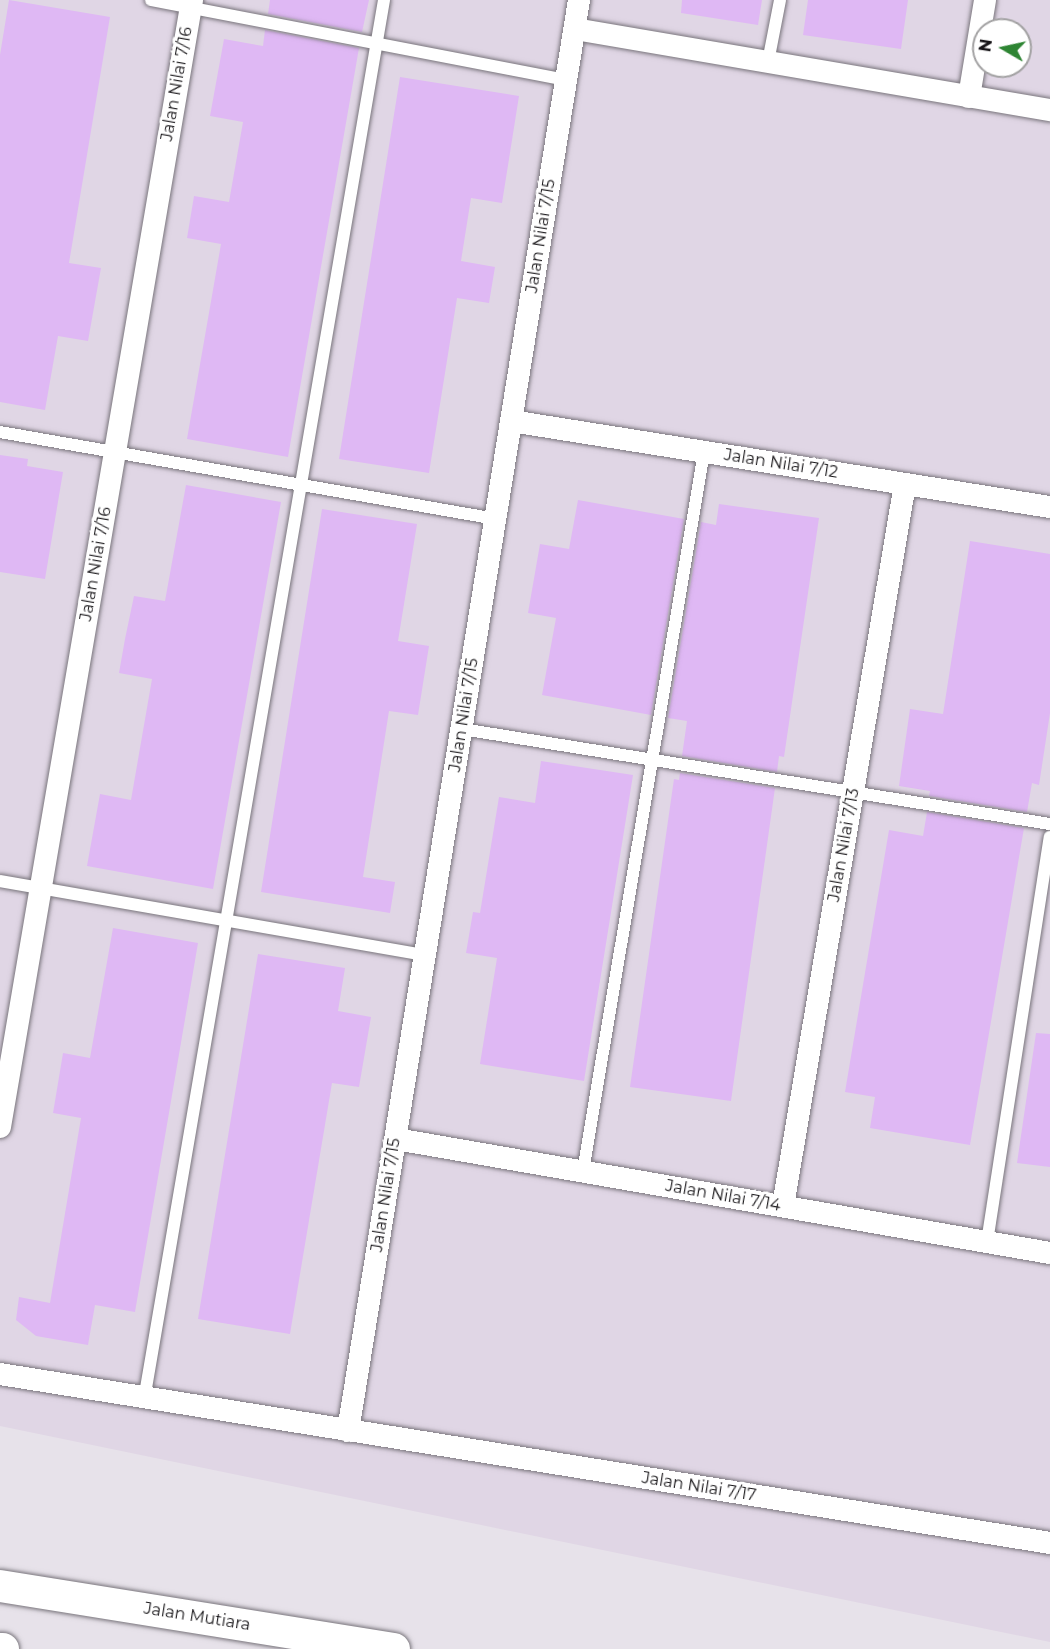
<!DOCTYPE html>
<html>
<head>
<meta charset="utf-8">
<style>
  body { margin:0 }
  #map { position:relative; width:1050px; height:1649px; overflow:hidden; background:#e7e2ea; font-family:Montserrat,sans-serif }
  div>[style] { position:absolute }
  .built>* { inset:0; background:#e0d6e5 }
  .building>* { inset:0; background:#dfb8f4 }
  .roads { filter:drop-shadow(0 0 2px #79757c) drop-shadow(0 0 2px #79757c) }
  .lane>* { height:12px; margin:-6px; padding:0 6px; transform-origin:6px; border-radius:6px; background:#fff }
  .street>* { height:22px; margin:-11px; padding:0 11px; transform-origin:11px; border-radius:11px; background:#fff }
  .secondary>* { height:32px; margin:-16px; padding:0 16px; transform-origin:16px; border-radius:16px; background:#fff }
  span { translate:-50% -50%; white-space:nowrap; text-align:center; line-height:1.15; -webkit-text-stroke:5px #fff; paint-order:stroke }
  .street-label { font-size:16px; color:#181619 }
  .north { position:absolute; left:972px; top:18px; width:60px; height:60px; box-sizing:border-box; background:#fff; border:2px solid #a3a2a3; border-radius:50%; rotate:279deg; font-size:16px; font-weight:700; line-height:24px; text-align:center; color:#181619 }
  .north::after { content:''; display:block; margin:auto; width:21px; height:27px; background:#2e8533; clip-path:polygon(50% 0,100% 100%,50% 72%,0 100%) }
</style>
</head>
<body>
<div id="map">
  <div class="built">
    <i style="clip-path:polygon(evenodd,0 0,1050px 0,1050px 1642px,0 1426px,0 0,984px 30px,1020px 30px,1020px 66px,984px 66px,984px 30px)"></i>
  </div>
  <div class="building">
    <i style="clip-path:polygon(9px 0,110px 17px,69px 263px,101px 268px,88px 341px,58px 336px,45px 410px,0 402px,0 55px)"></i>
    <i style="clip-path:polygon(270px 0,369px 0,362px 32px,268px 14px)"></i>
    <i style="clip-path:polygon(682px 0,762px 0,758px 25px,681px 13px)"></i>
    <i style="clip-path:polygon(808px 0,908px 0,901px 49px,803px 35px)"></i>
    <i style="clip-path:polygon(265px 30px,359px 48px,288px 457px,187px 439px,221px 244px,187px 238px,194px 196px,229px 202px,243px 122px,210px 116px,224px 39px,263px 46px)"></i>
    <i style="clip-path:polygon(400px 77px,519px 96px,502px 203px,471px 198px,461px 261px,495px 267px,489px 303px,457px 298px,429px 473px,339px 459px)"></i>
    <i style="clip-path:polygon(0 455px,28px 459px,27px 466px,63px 472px,45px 579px,0 572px)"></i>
    <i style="clip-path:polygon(186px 485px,281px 502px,213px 889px,87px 866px,100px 794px,131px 800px,152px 679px,119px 673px,125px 639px,134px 596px,165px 601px)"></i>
    <i style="clip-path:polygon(578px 500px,684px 519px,651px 715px,542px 695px,556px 618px,528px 613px,540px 544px,569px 549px)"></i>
    <i style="clip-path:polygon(719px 504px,819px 518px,784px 757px,779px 756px,777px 772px,682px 756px,687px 721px,668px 718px,701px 522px,716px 525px)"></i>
    <i style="clip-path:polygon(322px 509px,417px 524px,398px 641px,429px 646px,418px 715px,389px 711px,363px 877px,395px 882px,390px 913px,261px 892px)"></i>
    <i style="clip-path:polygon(970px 541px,1050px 554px,1050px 713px,1039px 785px,1032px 783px,1027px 812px,929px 796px,930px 791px,899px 786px,910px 709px,943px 714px)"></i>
    <i style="clip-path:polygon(541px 761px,633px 775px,584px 1081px,480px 1064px,497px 958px,466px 953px,473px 912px,480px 913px,499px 797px,535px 803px)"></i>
    <i style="clip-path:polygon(680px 773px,775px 788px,731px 1101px,630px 1087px,674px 779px,679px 780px)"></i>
    <i style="clip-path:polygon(927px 812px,1024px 828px,970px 1145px,870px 1128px,875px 1097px,845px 1092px,889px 830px,923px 836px)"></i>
    <i style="clip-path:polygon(113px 928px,198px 943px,135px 1312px,95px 1305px,88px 1345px,36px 1336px,16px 1320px,19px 1297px,50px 1303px,81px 1118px,53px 1113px,63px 1053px,90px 1058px)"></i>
    <i style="clip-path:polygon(258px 954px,345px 968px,338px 1011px,371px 1017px,359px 1087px,332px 1083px,290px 1334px,198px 1319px)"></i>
    <i style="clip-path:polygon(1036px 1033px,1050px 1034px,1050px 1167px,1017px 1163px)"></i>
  </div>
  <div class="roads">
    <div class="lane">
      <i style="left:151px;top:0;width:424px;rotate:10.9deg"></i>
      <i style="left:768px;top:62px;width:63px;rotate:-79deg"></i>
      <i style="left:0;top:432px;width:504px;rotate:9.95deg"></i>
      <i style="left:462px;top:729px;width:596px;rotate:9.18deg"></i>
      <i style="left:0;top:881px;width:431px;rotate:9.9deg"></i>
      <i style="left:583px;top:1171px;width:729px;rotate:-80.45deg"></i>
      <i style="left:987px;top:1242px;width:410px;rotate:-81.2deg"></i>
      <i style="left:145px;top:1394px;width:1414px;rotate:-80.27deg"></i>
    </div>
    <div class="street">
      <i style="left:575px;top:29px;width:482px;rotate:9.7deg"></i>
      <i style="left:969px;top:97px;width:98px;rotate:-80.6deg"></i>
      <i style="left:511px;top:421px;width:546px;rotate:9.07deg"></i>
      <i style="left:0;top:1127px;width:1143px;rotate:-80.33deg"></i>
      <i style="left:396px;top:1139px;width:664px;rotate:9.89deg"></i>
      <i style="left:783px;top:1206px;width:732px;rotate:-80.41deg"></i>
      <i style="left:0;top:1374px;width:1064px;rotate:9.14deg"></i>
      <i style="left:348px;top:1431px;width:1450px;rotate:-80.83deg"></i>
    </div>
    <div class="secondary">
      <i style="left:0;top:1586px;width:399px;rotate:9.1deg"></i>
      <i style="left:0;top:1649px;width:3px"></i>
    </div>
  </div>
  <div class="street-label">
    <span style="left:177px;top:84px;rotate:-80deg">Jalan Nilai 7/16</span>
    <span style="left:541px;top:236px;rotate:-81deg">Jalan Nilai 7/15</span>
    <span style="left:781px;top:464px;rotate:9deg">Jalan Nilai 7/12</span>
    <span style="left:96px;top:564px;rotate:-80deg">Jalan Nilai 7/16</span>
    <span style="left:464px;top:715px;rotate:-81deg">Jalan Nilai 7/15</span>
    <span style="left:844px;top:845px;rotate:-80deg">Jalan Nilai 7/13</span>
    <span style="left:386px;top:1195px;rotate:-81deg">Jalan Nilai 7/15</span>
    <span style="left:723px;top:1196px;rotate:10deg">Jalan Nilai 7/14</span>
    <span style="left:699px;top:1487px;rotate:9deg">Jalan Nilai 7/17</span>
    <span style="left:197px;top:1617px;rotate:9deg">Jalan Mutiara</span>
  </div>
  <div class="north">N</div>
</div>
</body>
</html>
